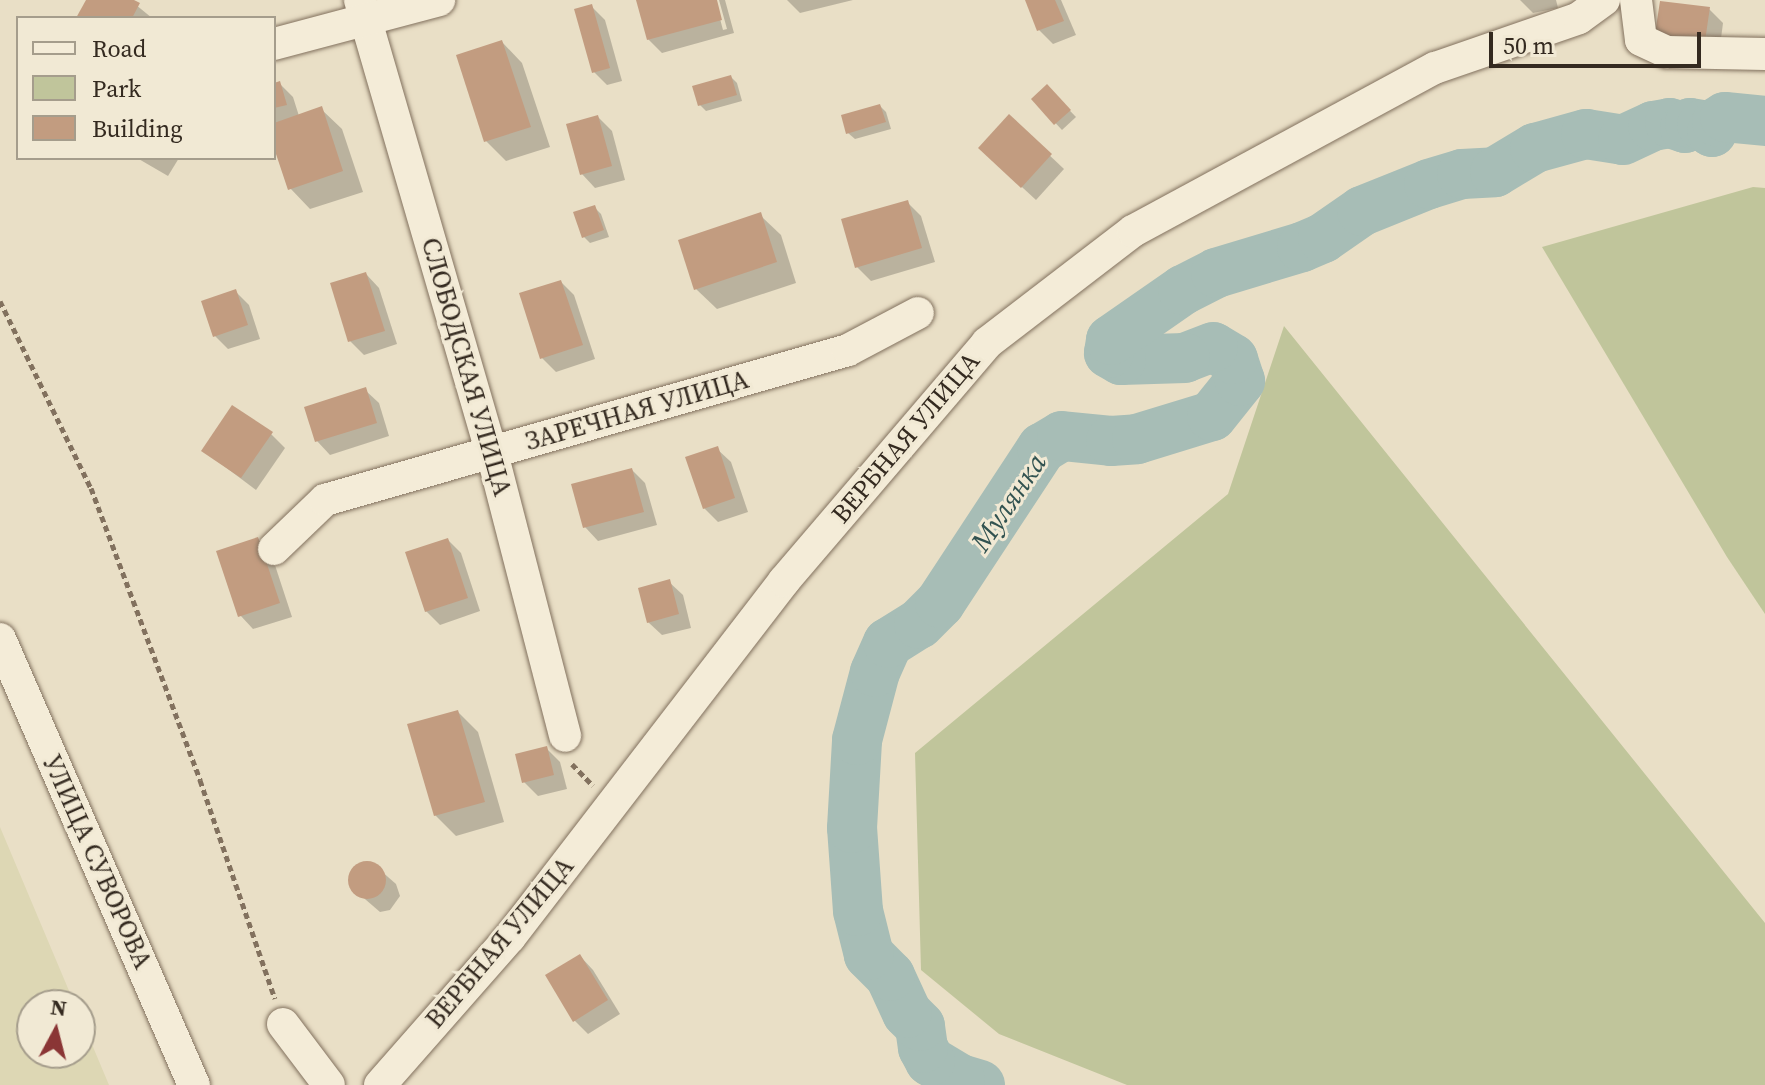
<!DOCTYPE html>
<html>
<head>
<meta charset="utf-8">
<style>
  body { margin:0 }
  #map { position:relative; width:1765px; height:1085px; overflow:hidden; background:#e9dfc6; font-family:"Source Serif 4",serif }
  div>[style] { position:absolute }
  .farmland>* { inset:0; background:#ddd7b4 }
  .green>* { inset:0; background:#c0c59b }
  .shadow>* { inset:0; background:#0003 }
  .river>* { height:50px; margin:-25px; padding:0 25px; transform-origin:25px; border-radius:25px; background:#a7bdb6 }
  .building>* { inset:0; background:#c29c80 }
  .round { border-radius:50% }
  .path>* { height:5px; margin-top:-2.5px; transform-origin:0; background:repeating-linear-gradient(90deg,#82715e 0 6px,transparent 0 10px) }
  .roads { filter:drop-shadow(0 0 2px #82715e) drop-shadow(0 0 2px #82715e) }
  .minor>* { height:32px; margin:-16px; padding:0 16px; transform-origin:16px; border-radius:16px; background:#f4ecd8 }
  span { translate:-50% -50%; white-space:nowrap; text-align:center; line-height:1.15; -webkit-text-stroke:6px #f1e9d4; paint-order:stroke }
  .street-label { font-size:26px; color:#342a20 }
  .water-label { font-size:28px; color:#315250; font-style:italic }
  .legend { position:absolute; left:16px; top:16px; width:260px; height:144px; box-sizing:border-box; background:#f1e9d4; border:2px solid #a59d8c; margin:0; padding:10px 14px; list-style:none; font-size:24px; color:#342a20 }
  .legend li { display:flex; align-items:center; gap:16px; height:40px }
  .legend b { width:40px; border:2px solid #a59d8c }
  .north { position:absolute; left:16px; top:989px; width:80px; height:80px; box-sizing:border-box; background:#f1e9d4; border:2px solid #a59d8c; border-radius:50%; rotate:7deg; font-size:22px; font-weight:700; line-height:32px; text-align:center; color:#342a20 }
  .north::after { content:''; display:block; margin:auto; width:28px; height:36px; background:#8a3535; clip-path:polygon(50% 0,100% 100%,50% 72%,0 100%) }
  .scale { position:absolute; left:1489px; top:32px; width:212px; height:36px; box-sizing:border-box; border:4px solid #342a20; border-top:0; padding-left:10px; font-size:24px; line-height:28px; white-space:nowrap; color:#342a20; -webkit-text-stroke:6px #f1e9d4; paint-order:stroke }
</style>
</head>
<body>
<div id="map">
  <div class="farmland">
    <i style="clip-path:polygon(0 827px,75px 1005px,32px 1005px,32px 1053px,80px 1053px,80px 1016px,109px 1085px,0 1085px)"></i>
  </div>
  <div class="green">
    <i style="clip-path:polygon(1753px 187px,1765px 188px,1765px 614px,1727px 557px,1542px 247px)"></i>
    <i style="clip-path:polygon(1284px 326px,1765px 923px,1765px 1085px,1127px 1085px,999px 1034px,921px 970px,915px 753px,1228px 494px)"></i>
  </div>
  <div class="shadow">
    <i style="clip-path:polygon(88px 0,130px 0,152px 18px,78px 18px)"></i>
    <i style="clip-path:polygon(640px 0,715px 0,723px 30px,727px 29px,719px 0,725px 0,734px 33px,662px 53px,648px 39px)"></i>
    <i style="clip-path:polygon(787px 0,853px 0,800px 13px)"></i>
    <i style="clip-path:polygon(1027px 0,1061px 0,1076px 35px,1053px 44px,1039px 30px)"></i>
    <i style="clip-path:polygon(1520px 0,1556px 0,1558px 8px,1533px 13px)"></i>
    <i style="clip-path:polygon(591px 6px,605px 20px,622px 81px,607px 85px,594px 72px)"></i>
    <i style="clip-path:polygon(1709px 9px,1723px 23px,1719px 54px,1671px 47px)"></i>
    <i style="clip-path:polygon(502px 42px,522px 63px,550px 147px,506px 161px,486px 141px)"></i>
    <i style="clip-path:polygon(731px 77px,737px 83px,742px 101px,706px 111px,700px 105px)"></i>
    <i style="clip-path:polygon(280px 84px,293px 97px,299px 116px,321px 109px,342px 129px,363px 192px,310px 209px,290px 188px,274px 142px,274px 85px)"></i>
    <i style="clip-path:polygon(1047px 87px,1076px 117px,1062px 130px,1033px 99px)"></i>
    <i style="clip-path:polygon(880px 106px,886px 112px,891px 129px,855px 139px,848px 133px)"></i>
    <i style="clip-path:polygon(598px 117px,612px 131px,625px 180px,595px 188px,582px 174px)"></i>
    <i style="clip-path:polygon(1009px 117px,1064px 169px,1036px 200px,994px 161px)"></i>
    <i style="clip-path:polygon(137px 158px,179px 158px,168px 176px)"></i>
    <i style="clip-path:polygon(907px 202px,921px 216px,935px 262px,871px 281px,857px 267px)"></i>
    <i style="clip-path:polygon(594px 207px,601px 214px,609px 237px,590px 243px,584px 237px)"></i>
    <i style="clip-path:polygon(760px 215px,781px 235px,796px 283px,717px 309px,696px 289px)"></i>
    <i style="clip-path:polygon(366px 274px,379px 288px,397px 344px,364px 355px,350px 341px)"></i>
    <i style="clip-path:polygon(561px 282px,574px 295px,595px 359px,556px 372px,542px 358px)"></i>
    <i style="clip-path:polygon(236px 292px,249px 305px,260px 339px,228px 349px,215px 336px)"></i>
    <i style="clip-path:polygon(365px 390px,379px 403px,389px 436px,330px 455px,317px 441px)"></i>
    <i style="clip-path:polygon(271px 434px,285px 448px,256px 490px,204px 451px)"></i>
    <i style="clip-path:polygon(717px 449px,731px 462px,748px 512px,718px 522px,704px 508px)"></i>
    <i style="clip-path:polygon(632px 470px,645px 483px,657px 525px,598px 541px,585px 527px)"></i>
    <i style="clip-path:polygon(258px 539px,271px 553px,292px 617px,253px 629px,240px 615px)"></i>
    <i style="clip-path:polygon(448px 540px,461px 553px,480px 611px,440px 625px,426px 611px)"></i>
    <i style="clip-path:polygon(669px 582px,683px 595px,691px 628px,662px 635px,648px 622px)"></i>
    <i style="clip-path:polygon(458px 712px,478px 732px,504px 822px,456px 836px,435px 815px)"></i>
    <i style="clip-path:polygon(546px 748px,560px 762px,567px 789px,538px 796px,524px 782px)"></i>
    <i style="clip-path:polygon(372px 863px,396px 884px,400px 896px,390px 910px,380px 912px,351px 887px,350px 876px,361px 864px)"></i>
    <i style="clip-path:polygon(580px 956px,593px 970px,620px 1014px,588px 1034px,574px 1020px)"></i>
  </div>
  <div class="river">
    <i style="left:980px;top:1085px;width:21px;rotate:-163deg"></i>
    <i style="left:960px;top:1079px;width:35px;rotate:-149deg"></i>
    <i style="left:930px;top:1061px;width:15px;rotate:-118deg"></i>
    <i style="left:923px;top:1048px;width:22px;rotate:-98deg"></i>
    <i style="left:920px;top:1026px;width:18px;rotate:-135deg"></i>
    <i style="left:907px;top:1013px;width:41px;rotate:-114.7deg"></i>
    <i style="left:890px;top:976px;width:30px;rotate:-135deg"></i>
    <i style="left:869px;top:955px;width:45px;rotate:-104deg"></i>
    <i style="left:858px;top:911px;width:83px;rotate:-94.1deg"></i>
    <i style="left:852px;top:828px;width:88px;rotate:-86.7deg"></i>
    <i style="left:857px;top:740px;width:70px;rotate:-75.2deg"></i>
    <i style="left:875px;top:672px;width:32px;rotate:-66deg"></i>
    <i style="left:888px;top:643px;width:36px;rotate:-32deg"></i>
    <i style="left:919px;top:624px;width:30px;rotate:-45deg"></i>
    <i style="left:940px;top:603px;width:186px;rotate:-56.7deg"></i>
    <i style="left:1042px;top:448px;width:23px;rotate:-31deg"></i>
    <i style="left:1062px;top:436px;width:49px;rotate:5.8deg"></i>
    <i style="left:1111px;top:441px;width:26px;rotate:-4deg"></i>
    <i style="left:1137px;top:439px;width:78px;rotate:-17deg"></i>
    <i style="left:1212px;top:416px;width:45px;rotate:-51.3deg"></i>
    <i style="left:1240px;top:381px;width:23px;rotate:-108deg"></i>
    <i style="left:1233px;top:359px;width:23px;rotate:-149deg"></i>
    <i style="left:1213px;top:347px;width:30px;rotate:159deg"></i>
    <i style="left:1185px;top:358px;width:64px;rotate:178.2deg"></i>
    <i style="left:1121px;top:360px;width:14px;rotate:-150deg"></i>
    <i style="left:1109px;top:353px;width:13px;rotate:-81deg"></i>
    <i style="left:1111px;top:340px;width:88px;rotate:-34.8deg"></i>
    <i style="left:1183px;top:290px;width:37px;rotate:-27deg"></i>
    <i style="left:1216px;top:273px;width:90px;rotate:-16.8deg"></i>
    <i style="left:1302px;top:247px;width:23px;rotate:-23deg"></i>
    <i style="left:1323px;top:238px;width:47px;rotate:-34.7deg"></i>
    <i style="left:1362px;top:211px;width:72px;rotate:-21.9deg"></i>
    <i style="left:1429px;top:184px;width:34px;rotate:-17deg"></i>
    <i style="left:1462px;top:174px;width:33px;rotate:-3deg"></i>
    <i style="left:1495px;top:172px;width:47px;rotate:-31deg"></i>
    <i style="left:1535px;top:148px;width:53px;rotate:-15.4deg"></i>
    <i style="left:1586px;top:134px;width:37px;rotate:9deg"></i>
    <i style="left:1623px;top:140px;width:33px;rotate:-25deg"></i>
    <i style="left:1653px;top:126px;width:17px;rotate:-10deg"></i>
    <i style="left:1670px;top:123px;width:16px;rotate:18deg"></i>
    <i style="left:1685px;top:128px;width:7px;rotate:-45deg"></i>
    <i style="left:1690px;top:123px;width:12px;rotate:9deg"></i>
    <i style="left:1702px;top:125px;width:12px;rotate:35deg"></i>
    <i style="left:1712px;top:132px;width:11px;rotate:-63deg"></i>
    <i style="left:1717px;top:122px;width:9px;rotate:-32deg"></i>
    <i style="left:1725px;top:117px;width:40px;rotate:5.7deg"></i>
  </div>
  <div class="building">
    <i style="clip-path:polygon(86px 0,134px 0,140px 3px,132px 18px,76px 18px)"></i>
    <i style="clip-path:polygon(636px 0,717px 0,722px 20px,647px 40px)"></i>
    <i style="clip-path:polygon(1025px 0,1055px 0,1064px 21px,1037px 31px)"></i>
    <i style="clip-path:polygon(1660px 1px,1710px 7px,1705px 41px,1655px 34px)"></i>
    <i style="clip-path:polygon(592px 4px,610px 68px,592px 73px,574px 9px)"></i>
    <i style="clip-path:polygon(502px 40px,531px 127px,484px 142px,456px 55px)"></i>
    <i style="clip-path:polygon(731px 75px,737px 95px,698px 106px,692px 86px)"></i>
    <i style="clip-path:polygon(280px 81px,287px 105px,274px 108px,274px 83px)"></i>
    <i style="clip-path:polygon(1047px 84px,1071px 110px,1054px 125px,1031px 99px)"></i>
    <i style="clip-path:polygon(880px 104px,886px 122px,846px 134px,841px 115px)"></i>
    <i style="clip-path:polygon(322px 106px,343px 171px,288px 190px,274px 148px,274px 123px)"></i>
    <i style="clip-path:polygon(1009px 114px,1052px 154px,1021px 188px,978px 148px)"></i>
    <i style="clip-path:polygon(598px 115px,612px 166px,580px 175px,566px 124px)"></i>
    <i style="clip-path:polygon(908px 200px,922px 248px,855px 268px,841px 219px)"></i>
    <i style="clip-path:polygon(595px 205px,604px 230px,582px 238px,573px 212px)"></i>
    <i style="clip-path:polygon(761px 212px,777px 262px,694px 290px,678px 240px)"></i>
    <i style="clip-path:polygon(366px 272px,385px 331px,348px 342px,330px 283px)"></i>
    <i style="clip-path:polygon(561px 280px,583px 345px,540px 359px,519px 293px)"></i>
    <i style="clip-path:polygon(236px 289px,248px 325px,213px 337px,201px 301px)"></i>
    <i style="clip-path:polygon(366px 387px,377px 423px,315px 442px,304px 407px)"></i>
    <i style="clip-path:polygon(232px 405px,273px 432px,241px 478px,201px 451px)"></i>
    <i style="clip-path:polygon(718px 446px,735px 498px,703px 509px,685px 457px)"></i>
    <i style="clip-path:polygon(632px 468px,644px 512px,583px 528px,571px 484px)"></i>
    <i style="clip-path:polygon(258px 537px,280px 603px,238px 617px,216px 551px)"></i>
    <i style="clip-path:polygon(448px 538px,468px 598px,425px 612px,405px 552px)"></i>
    <i style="clip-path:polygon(670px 579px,679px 614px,647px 623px,638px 588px)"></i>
    <i style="clip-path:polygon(458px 710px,485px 802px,434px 816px,407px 724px)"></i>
    <i style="clip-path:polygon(547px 746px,554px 775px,522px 783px,515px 754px)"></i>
    <i class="round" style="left:348px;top:861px;width:38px;height:38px"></i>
    <i style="clip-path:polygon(580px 954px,608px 1000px,573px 1022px,545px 975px)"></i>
  </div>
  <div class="path">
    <i style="left:0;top:301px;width:208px;rotate:64.1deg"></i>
    <i style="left:91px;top:488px;width:312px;rotate:69.5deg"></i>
    <i style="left:200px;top:780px;width:231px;rotate:71.1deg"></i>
    <i style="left:572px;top:764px;width:30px;rotate:46deg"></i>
  </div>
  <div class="roads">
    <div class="minor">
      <i style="left:360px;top:0;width:472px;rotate:73.8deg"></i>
      <i style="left:492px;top:453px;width:292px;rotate:75.5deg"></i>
      <i style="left:1636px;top:0;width:40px;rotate:82.9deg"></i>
      <i style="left:1641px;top:40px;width:29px;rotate:25deg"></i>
      <i style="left:1667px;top:52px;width:98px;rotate:1.2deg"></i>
      <i style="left:274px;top:44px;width:171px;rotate:-14.9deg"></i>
      <i style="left:274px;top:549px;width:71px;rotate:-43.9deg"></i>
      <i style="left:325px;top:500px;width:544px;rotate:-16deg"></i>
      <i style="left:848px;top:350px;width:79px;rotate:-27.9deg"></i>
      <i style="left:0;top:639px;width:486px;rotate:66.5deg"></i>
      <i style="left:283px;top:1024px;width:76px;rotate:53deg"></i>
      <i style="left:380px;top:1085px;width:197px;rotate:-48.7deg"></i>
      <i style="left:510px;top:937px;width:449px;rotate:-52.4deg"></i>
      <i style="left:784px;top:581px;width:313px;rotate:-49.5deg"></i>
      <i style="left:987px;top:343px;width:184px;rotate:-37.5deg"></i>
      <i style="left:1133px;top:231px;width:343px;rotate:-28.4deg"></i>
      <i style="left:1435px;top:68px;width:152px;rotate:-19.1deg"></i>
      <i style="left:1579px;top:18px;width:31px;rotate:-36deg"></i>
    </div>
  </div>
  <div class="street-label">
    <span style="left:466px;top:367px;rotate:74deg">СЛОБОДСКАЯ УЛИЦА</span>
    <span style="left:637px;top:411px;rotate:-16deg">ЗАРЕЧНАЯ УЛИЦА</span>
    <span style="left:906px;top:438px;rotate:-50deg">ВЕРБНАЯ УЛИЦА</span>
    <span style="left:97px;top:862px;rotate:66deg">УЛИЦА СУВОРОВА</span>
    <span style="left:500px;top:943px;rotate:-50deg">ВЕРБНАЯ УЛИЦА</span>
  </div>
  <div class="water-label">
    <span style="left:1008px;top:502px;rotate:-56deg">Мулянка</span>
  </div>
  <ul class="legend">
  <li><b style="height:10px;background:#f4ecd8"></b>Road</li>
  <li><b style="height:22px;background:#c0c59b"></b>Park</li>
  <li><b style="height:22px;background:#c29c80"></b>Building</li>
  </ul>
  <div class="north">N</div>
  <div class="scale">50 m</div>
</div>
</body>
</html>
